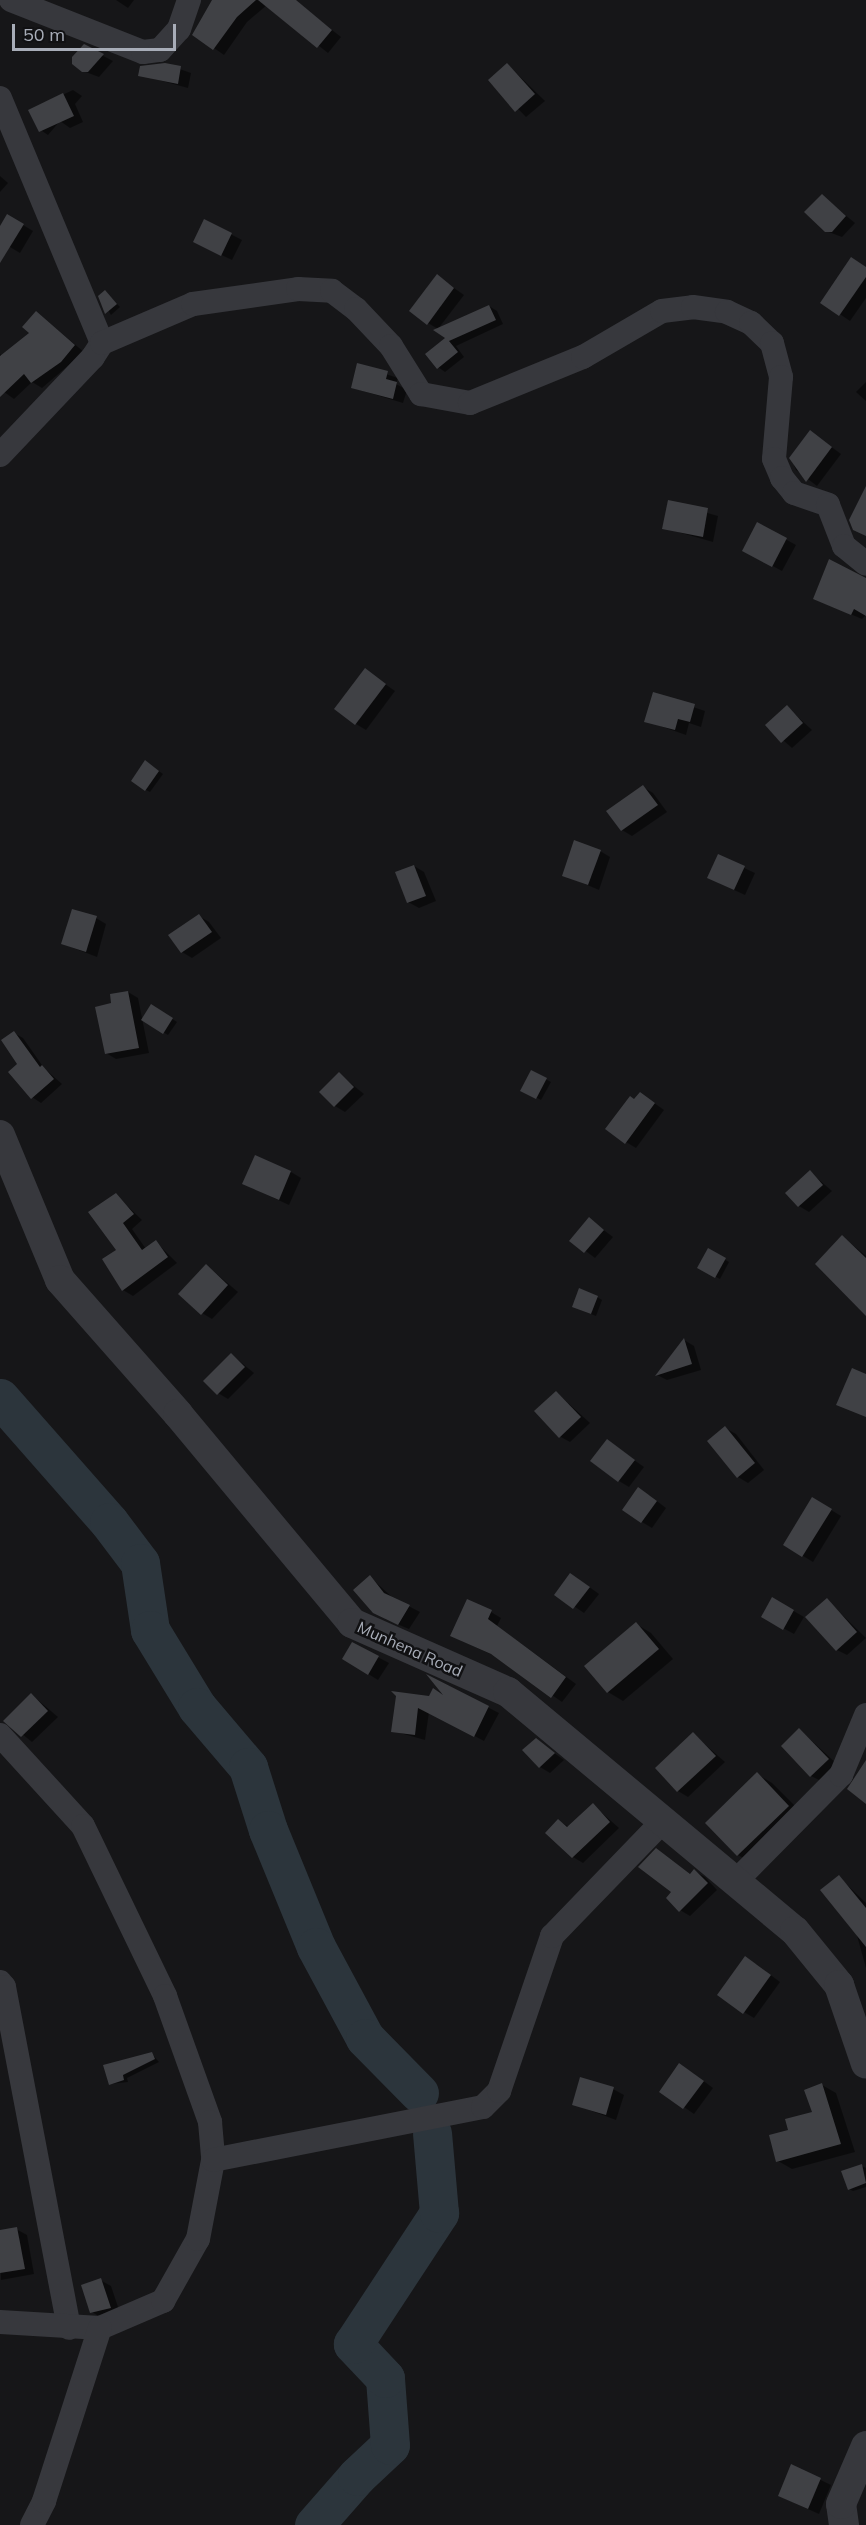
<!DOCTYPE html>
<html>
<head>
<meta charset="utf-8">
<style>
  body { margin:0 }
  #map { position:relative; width:866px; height:2525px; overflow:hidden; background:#161618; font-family:Mulish,sans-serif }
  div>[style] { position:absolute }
  .shadow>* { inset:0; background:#0007 }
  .river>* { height:39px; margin:-19.5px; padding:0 19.5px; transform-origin:19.5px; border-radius:19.5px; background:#2c353c }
  .building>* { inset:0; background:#404145 }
  .minor>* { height:24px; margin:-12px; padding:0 12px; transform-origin:12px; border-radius:12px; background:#37383d }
  .tertiary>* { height:30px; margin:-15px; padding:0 15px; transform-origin:15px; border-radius:15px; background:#37383d }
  span { translate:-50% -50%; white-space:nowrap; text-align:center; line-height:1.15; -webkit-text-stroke:5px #111113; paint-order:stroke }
  .street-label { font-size:16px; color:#a8adb8 }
  .scale { position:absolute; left:12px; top:24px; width:164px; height:27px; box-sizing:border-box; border:3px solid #a8adb8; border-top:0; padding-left:8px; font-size:18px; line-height:21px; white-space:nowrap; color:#a8adb8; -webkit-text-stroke:4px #111113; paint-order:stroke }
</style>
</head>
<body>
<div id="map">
  <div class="shadow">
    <i style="clip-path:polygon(116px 0,134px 0,128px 8px)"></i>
    <i style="clip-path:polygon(215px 0,294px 0,341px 37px,328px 53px,267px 5px,247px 22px,224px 55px,194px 34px)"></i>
    <i style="clip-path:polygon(84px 46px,113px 61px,99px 77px,83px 71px)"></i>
    <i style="clip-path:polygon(165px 64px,191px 73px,188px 88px,140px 75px)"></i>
    <i style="clip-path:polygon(508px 65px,545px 101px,526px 117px,490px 80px)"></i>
    <i style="clip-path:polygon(73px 90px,82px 96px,75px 104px,83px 122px,70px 128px,60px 121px,48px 135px,39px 129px,30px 110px)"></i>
    <i style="clip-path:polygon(0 176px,8px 183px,0 192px)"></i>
    <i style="clip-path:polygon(822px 196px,855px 223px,842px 237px,826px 231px)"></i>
    <i style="clip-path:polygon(8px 216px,33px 231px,20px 253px,0 241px,0 228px)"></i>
    <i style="clip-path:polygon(205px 221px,242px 240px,232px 260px,205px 247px)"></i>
    <i style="clip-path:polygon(866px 268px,866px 298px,850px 321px,822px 302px)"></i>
    <i style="clip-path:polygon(437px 276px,464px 295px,438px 329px,428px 323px)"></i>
    <i style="clip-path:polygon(105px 292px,120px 307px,111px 315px,100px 297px)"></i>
    <i style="clip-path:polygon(489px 306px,497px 311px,503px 324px,456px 346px,464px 357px,445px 372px,438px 367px,447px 338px)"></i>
    <i style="clip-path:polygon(37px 313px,84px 352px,42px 388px,32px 382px,14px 399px,0 389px,0 354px,2px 356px,32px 333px)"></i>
    <i style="clip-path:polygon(358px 365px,398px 378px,396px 384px,407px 390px,403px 403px,353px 388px)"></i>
    <i style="clip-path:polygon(866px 382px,866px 401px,856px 392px)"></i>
    <i style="clip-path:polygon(811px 432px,841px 454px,817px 486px,796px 470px,791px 458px)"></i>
    <i style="clip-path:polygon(669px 502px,718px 516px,713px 542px,664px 528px)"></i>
    <i style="clip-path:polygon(758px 524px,796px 545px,782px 571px,754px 556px)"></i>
    <i style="clip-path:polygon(866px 578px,866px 615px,862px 619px,815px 599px)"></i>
    <i style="clip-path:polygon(365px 670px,395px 691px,366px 730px,356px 724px)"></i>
    <i style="clip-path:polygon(654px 694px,705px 711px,701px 727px,689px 723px,686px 735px,646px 721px)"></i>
    <i style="clip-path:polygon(787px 707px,812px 730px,792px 748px,767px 726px)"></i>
    <i style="clip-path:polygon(150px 765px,163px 774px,150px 792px,146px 790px)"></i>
    <i style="clip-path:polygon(643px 787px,653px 793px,667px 812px,632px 836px,622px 830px,609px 811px)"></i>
    <i style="clip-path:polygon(600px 851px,610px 857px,599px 890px,564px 875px)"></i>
    <i style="clip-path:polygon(718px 856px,755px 873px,745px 895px,719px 883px)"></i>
    <i style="clip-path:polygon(414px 866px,424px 872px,436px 901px,419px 908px,408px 902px)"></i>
    <i style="clip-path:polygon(199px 916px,209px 922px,221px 938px,192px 958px,182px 952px)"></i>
    <i style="clip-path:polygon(96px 918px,106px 924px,97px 957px,63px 944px)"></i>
    <i style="clip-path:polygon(128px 992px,138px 998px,149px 1053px,116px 1059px,106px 1053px,113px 1004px)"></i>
    <i style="clip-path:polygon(152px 1006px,177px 1022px,168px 1035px,143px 1020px)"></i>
    <i style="clip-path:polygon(14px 1033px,23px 1038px,44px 1068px,62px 1084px,41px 1103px,32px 1097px,19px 1064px)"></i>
    <i style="clip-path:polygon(532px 1072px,551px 1082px,541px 1100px,522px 1090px)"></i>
    <i style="clip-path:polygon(339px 1074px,364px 1094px,345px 1112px,335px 1106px)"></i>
    <i style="clip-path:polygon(635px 1100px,650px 1100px,664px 1110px,636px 1148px,626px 1142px)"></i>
    <i style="clip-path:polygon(291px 1172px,301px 1178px,289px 1205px,244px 1184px)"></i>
    <i style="clip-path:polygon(810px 1172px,832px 1191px,809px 1212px,799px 1206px)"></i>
    <i style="clip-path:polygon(116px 1195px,142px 1220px,132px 1229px,146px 1249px,156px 1242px,177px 1263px,133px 1296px,123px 1290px,104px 1260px,119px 1250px)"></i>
    <i style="clip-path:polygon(589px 1219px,613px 1237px,595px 1258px,571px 1240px)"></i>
    <i style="clip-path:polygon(843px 1237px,866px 1256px,866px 1313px)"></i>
    <i style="clip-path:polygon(708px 1250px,729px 1262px,720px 1279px,699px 1268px)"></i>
    <i style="clip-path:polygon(206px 1265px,238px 1292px,212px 1319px,202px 1313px)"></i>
    <i style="clip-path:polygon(597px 1297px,602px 1300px,596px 1316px,578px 1309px)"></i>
    <i style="clip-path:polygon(684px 1340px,694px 1346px,701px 1370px,667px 1380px,657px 1375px)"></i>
    <i style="clip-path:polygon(232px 1355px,254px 1373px,228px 1399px,218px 1393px)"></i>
    <i style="clip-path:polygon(556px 1392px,590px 1423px,570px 1442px,559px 1436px)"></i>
    <i style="clip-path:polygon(725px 1428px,736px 1434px,764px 1470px,748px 1483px,738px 1477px)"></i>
    <i style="clip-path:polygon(607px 1441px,644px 1467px,629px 1487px,619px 1481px)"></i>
    <i style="clip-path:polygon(649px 1495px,666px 1508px,652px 1528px,642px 1522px)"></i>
    <i style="clip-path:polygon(813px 1499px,841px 1516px,813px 1562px,785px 1545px)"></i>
    <i style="clip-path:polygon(370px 1577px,393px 1598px,420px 1612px,409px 1629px,385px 1619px)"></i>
    <i style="clip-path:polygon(581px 1581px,599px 1594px,584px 1613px,556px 1594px)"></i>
    <i style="clip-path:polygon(773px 1599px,804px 1617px,794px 1634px,763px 1617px)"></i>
    <i style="clip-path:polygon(827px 1600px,866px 1638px,847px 1655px,837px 1650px)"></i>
    <i style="clip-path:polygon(491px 1612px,501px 1618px,497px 1626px,576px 1684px,562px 1702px,497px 1657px,462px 1641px)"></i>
    <i style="clip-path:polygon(636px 1624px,651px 1633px,673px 1659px,623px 1701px,608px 1692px)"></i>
    <i style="clip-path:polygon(353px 1644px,389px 1663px,378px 1680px,344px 1659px)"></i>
    <i style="clip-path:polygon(432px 1679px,499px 1713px,484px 1741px,429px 1712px,425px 1740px,393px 1731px,397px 1695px,448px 1699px)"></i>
    <i style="clip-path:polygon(32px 1695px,58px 1717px,32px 1742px,6px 1721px)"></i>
    <i style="clip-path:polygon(800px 1730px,838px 1765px,821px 1781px,811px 1776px)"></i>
    <i style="clip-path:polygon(693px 1734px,725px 1762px,688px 1797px,678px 1791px)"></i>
    <i style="clip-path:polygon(536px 1740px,564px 1760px,550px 1773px,540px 1767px)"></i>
    <i style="clip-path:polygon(757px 1774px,772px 1783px,804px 1815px,753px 1864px,738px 1855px)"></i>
    <i style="clip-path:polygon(593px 1805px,619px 1828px,583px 1863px,573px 1857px,559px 1821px,569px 1827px)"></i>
    <i style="clip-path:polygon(657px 1850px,691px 1875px,694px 1871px,705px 1877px,717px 1890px,690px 1916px,680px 1910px)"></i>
    <i style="clip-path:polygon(839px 1877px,866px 1903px,866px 1968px,856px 1932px)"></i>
    <i style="clip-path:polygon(756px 1964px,780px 1982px,754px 2018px,744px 2012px)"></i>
    <i style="clip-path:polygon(152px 2054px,159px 2062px,127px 2078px,128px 2082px,110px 2084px)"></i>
    <i style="clip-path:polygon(690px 2071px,713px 2088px,694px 2114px,661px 2091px)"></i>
    <i style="clip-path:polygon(822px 2085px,836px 2093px,855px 2152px,792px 2169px,778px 2161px,790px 2131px,814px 2113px)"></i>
    <i style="clip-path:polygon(613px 2089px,624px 2095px,616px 2120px,573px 2104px)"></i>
    <i style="clip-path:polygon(862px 2166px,866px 2168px,866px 2187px,853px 2191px,849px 2189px)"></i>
    <i style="clip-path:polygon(16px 2229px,27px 2235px,34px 2274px,1px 2280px,0 2232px)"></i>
    <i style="clip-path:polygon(100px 2280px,111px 2286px,120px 2313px,102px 2318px,92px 2312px)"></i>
    <i style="clip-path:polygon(792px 2466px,831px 2485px,819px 2514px,779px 2496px)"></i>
  </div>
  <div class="river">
    <i style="left:0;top:1398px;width:165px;rotate:48.7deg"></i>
    <i style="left:109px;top:1522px;width:51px;rotate:52.9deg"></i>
    <i style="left:140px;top:1563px;width:68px;rotate:81.5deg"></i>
    <i style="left:150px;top:1630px;width:90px;rotate:58.6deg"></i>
    <i style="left:197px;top:1707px;width:79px;rotate:49.6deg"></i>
    <i style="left:248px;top:1767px;width:66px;rotate:72.4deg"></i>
    <i style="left:268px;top:1830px;width:126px;rotate:67.7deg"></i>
    <i style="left:316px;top:1947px;width:103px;rotate:61.7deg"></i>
    <i style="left:365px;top:2038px;width:77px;rotate:45.5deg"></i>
    <i style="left:314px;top:2525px;width:65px;rotate:-48.7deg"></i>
    <i style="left:357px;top:2476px;width:45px;rotate:-43.2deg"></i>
    <i style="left:390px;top:2445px;width:67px;rotate:-94.3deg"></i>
    <i style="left:385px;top:2378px;width:47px;rotate:-133.3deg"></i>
    <i style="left:353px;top:2344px;width:157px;rotate:-56.7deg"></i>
    <i style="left:439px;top:2213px;width:80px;rotate:-95deg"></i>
  </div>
  <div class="building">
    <i style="clip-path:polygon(212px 0,256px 0,237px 17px,213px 50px,192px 35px)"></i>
    <i style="clip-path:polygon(258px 0,296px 0,332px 30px,317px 48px)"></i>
    <i style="clip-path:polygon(84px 44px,104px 54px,88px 72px,82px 72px,72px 64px,72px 57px)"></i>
    <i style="clip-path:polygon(165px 63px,181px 66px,178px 84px,138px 76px,140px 66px)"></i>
    <i style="clip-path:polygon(507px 63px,535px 94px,515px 112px,488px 80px)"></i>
    <i style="clip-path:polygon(63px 93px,74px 116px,39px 132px,28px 110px)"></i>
    <i style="clip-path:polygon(822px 194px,846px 216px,832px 232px,825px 232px,804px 212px)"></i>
    <i style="clip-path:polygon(7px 214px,24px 224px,0 263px,0 226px)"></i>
    <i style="clip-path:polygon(204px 219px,232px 233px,221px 256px,193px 242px)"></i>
    <i style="clip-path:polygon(851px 257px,866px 267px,866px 277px,839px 316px,820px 303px)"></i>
    <i style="clip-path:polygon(437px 274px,454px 288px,427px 325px,409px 311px)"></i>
    <i style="clip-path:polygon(105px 290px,117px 304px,105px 314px,98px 296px)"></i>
    <i style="clip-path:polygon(489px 305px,496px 320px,449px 341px,458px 352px,437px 369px,425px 354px,445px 338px,433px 330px)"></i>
    <i style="clip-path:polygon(36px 311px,75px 345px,61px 362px,31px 383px,24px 374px,0 397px,0 356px,29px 333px,22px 327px)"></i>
    <i style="clip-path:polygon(357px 363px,388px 371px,386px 379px,397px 382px,393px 399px,351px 388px)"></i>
    <i style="clip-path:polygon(810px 430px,832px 447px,806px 482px,789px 458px)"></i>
    <i style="clip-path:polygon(866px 486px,866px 536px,853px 530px,849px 520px)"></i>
    <i style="clip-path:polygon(668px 500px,708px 508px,703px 537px,662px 529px)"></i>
    <i style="clip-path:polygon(757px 522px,787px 538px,772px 567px,742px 551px)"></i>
    <i style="clip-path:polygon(829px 559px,866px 578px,866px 616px,854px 609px,851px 615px,813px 599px)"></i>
    <i style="clip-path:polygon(365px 668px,386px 684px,355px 725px,334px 709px)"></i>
    <i style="clip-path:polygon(653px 692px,695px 704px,690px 722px,678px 719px,675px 730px,644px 722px)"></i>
    <i style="clip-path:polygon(787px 705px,803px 723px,781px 743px,765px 725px)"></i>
    <i style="clip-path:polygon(145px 760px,159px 771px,145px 791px,131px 781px)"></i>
    <i style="clip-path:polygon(643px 785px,658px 805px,621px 831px,606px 811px)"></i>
    <i style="clip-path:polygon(574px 840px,601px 850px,588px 885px,562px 876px)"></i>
    <i style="clip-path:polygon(718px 854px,745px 866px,734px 890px,707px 878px)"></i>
    <i style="clip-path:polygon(414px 865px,426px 896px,407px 903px,395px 872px)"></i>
    <i style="clip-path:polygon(72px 909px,97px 916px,86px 952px,61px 944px)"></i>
    <i style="clip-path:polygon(199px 914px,212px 932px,181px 953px,168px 935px)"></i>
    <i style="clip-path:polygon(128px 991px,139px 1048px,105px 1054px,95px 1007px,111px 1003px,110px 994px)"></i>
    <i style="clip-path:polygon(151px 1004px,173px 1018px,163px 1034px,141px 1020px)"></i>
    <i style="clip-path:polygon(14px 1031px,40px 1067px,42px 1065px,54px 1079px,31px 1099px,8px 1072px,17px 1064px,1px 1040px)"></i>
    <i style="clip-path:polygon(531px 1070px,547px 1078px,536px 1099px,520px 1091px)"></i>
    <i style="clip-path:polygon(339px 1072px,354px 1087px,334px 1107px,319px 1092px)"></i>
    <i style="clip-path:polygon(640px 1092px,655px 1103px,625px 1144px,605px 1129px,630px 1096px,634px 1099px)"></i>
    <i style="clip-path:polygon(255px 1155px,291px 1171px,279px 1200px,242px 1184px)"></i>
    <i style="clip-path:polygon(810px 1170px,823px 1185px,798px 1207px,785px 1193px)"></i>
    <i style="clip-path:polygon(116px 1193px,134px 1214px,123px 1223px,142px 1250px,156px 1240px,168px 1257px,122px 1291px,102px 1259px,116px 1250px,88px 1212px)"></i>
    <i style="clip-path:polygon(589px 1217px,604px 1230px,584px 1253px,569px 1241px)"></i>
    <i style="clip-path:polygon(842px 1235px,866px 1258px,866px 1316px,815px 1264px)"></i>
    <i style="clip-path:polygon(708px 1248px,726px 1258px,715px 1278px,697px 1268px)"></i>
    <i style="clip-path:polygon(206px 1264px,228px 1285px,201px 1315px,178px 1294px)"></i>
    <i style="clip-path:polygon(579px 1288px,598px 1296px,591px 1314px,572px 1307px)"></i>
    <i style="clip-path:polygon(684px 1338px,692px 1364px,655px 1376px)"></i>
    <i style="clip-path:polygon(231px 1353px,245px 1367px,217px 1395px,203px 1381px)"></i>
    <i style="clip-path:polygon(852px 1368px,866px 1374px,866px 1417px,836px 1405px)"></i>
    <i style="clip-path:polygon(556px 1391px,581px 1417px,559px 1438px,534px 1411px)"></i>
    <i style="clip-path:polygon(725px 1426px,755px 1463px,737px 1478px,707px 1441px)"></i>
    <i style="clip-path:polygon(607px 1439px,635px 1460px,618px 1482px,590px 1461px)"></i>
    <i style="clip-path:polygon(638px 1487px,657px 1501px,641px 1523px,622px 1510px)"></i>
    <i style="clip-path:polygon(812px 1497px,832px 1509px,802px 1557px,783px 1545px)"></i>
    <i style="clip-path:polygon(570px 1573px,590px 1587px,573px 1609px,554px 1595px)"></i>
    <i style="clip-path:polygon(370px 1575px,384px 1593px,410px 1605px,398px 1625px,373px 1613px,353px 1590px)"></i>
    <i style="clip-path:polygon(772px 1597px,794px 1610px,783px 1630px,761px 1617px)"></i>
    <i style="clip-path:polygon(827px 1598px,857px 1632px,836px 1651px,805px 1617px)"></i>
    <i style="clip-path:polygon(467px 1599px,492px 1610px,488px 1619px,566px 1677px,551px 1698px,491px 1654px,450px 1636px)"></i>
    <i style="clip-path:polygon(636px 1622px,659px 1649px,607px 1693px,584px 1666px)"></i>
    <i style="clip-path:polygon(352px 1642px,379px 1656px,368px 1675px,342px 1659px)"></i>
    <i style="clip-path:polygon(426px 1674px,489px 1706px,474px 1737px,418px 1708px,415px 1735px,391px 1732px,396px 1696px,391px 1691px,429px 1696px,433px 1688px,443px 1695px)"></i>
    <i style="clip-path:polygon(31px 1693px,48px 1711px,21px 1737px,3px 1721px)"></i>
    <i style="clip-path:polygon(799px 1728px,829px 1759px,810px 1777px,781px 1746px)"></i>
    <i style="clip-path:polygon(693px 1732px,716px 1756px,677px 1792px,655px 1768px)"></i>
    <i style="clip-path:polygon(536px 1738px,555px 1753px,539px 1768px,522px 1750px)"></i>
    <i style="clip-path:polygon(866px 1760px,866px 1804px,847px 1789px)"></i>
    <i style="clip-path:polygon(757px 1772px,789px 1806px,737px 1856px,705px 1823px)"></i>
    <i style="clip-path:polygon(593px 1803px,610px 1822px,572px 1858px,545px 1833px,558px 1819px,567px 1827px)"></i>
    <i style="clip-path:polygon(656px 1848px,690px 1874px,694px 1869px,708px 1883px,679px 1912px,666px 1898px,671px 1892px,638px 1867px)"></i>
    <i style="clip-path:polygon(839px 1875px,866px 1908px,866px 1947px,820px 1890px)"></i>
    <i style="clip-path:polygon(745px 1956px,771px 1975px,743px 2014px,717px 1995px)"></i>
    <i style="clip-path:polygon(152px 2052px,155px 2059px,123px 2075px,124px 2080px,109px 2085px,103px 2065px)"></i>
    <i style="clip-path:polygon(679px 2063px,704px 2081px,683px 2109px,659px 2092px)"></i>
    <i style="clip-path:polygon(580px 2077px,614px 2087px,606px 2115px,572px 2105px)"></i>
    <i style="clip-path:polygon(822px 2083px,841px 2144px,776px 2162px,769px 2135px,788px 2130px,785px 2119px,812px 2112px,804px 2090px)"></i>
    <i style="clip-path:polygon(862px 2164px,866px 2183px,848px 2190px,841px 2171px)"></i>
    <i style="clip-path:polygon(17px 2227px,25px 2269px,0 2273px,0 2230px)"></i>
    <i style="clip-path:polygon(101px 2278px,111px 2308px,90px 2313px,81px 2285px)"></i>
    <i style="clip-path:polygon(791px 2464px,821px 2478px,808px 2509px,778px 2496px)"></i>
  </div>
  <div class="minor">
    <i style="left:11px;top:0;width:142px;rotate:21.5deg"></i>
    <i style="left:143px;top:52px;width:17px;rotate:-7deg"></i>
    <i style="left:160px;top:50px;width:28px;rotate:-48deg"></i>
    <i style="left:179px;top:29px;width:31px;rotate:-71deg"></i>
    <i style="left:0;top:98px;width:265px;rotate:67.4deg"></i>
    <i style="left:102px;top:343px;width:17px;rotate:123deg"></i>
    <i style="left:93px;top:357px;width:135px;rotate:133.5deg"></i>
    <i style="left:102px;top:343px;width:99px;rotate:-23.2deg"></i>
    <i style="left:193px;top:304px;width:106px;rotate:-8.1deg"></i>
    <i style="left:298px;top:289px;width:34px;rotate:3deg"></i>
    <i style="left:332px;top:291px;width:30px;rotate:37deg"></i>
    <i style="left:356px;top:309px;width:51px;rotate:46.6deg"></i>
    <i style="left:391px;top:346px;width:57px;rotate:58deg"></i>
    <i style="left:421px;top:394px;width:50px;rotate:10.4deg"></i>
    <i style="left:470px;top:403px;width:122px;rotate:-22.2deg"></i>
    <i style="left:583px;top:357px;width:91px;rotate:-30.2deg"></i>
    <i style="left:662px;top:311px;width:31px;rotate:-7deg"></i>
    <i style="left:693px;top:307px;width:34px;rotate:8deg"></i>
    <i style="left:727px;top:312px;width:26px;rotate:25deg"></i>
    <i style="left:751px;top:323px;width:29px;rotate:44deg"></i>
    <i style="left:772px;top:343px;width:35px;rotate:75deg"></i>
    <i style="left:781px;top:377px;width:82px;rotate:94.9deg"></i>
    <i style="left:774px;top:459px;width:21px;rotate:67deg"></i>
    <i style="left:782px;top:478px;width:19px;rotate:51deg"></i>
    <i style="left:794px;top:493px;width:36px;rotate:19deg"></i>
    <i style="left:828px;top:505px;width:44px;rotate:68.7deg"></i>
    <i style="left:844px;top:546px;width:28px;rotate:39deg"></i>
    <i style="left:0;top:1735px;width:123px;rotate:47.6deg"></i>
    <i style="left:83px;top:1826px;width:189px;rotate:64.2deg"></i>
    <i style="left:165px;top:1996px;width:134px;rotate:70.3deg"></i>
    <i style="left:210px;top:2122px;width:38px;rotate:85deg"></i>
    <i style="left:735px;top:1882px;width:151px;rotate:-45.3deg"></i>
    <i style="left:841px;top:1775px;width:65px;rotate:-67.4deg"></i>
    <i style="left:0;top:1982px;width:6px;rotate:51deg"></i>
    <i style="left:4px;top:1987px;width:347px;rotate:79.2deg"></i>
    <i style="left:0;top:2322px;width:100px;rotate:3.4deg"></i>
    <i style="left:100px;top:2328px;width:69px;rotate:-23.2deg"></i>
    <i style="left:163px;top:2301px;width:71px;rotate:-60.6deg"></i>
    <i style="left:198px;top:2239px;width:80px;rotate:-79.2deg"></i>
    <i style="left:213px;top:2160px;width:275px;rotate:-11.1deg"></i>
    <i style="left:483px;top:2107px;width:23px;rotate:-45deg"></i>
    <i style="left:499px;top:2091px;width:164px;rotate:-71.1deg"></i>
    <i style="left:552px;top:1936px;width:158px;rotate:-46deg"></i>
    <i style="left:32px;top:2525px;width:27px;rotate:-63deg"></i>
    <i style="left:44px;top:2501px;width:182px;rotate:-72.1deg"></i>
  </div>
  <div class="tertiary">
    <i style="left:0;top:1135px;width:157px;rotate:67.5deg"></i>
    <i style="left:60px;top:1280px;width:179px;rotate:48.6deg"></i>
    <i style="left:178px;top:1414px;width:272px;rotate:50.2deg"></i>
    <i style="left:352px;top:1623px;width:171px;rotate:23.9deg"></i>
    <i style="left:508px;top:1692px;width:373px;rotate:39.8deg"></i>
    <i style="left:795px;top:1931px;width:70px;rotate:50.8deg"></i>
    <i style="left:839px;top:1985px;width:83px;rotate:71.1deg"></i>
    <i style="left:844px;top:2525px;width:21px;rotate:-98deg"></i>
    <i style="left:841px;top:2504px;width:63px;rotate:-66.7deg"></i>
  </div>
  <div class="street-label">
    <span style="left:410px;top:1649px;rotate:24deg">Munhena Road</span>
  </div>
  <div class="scale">50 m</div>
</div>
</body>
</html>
